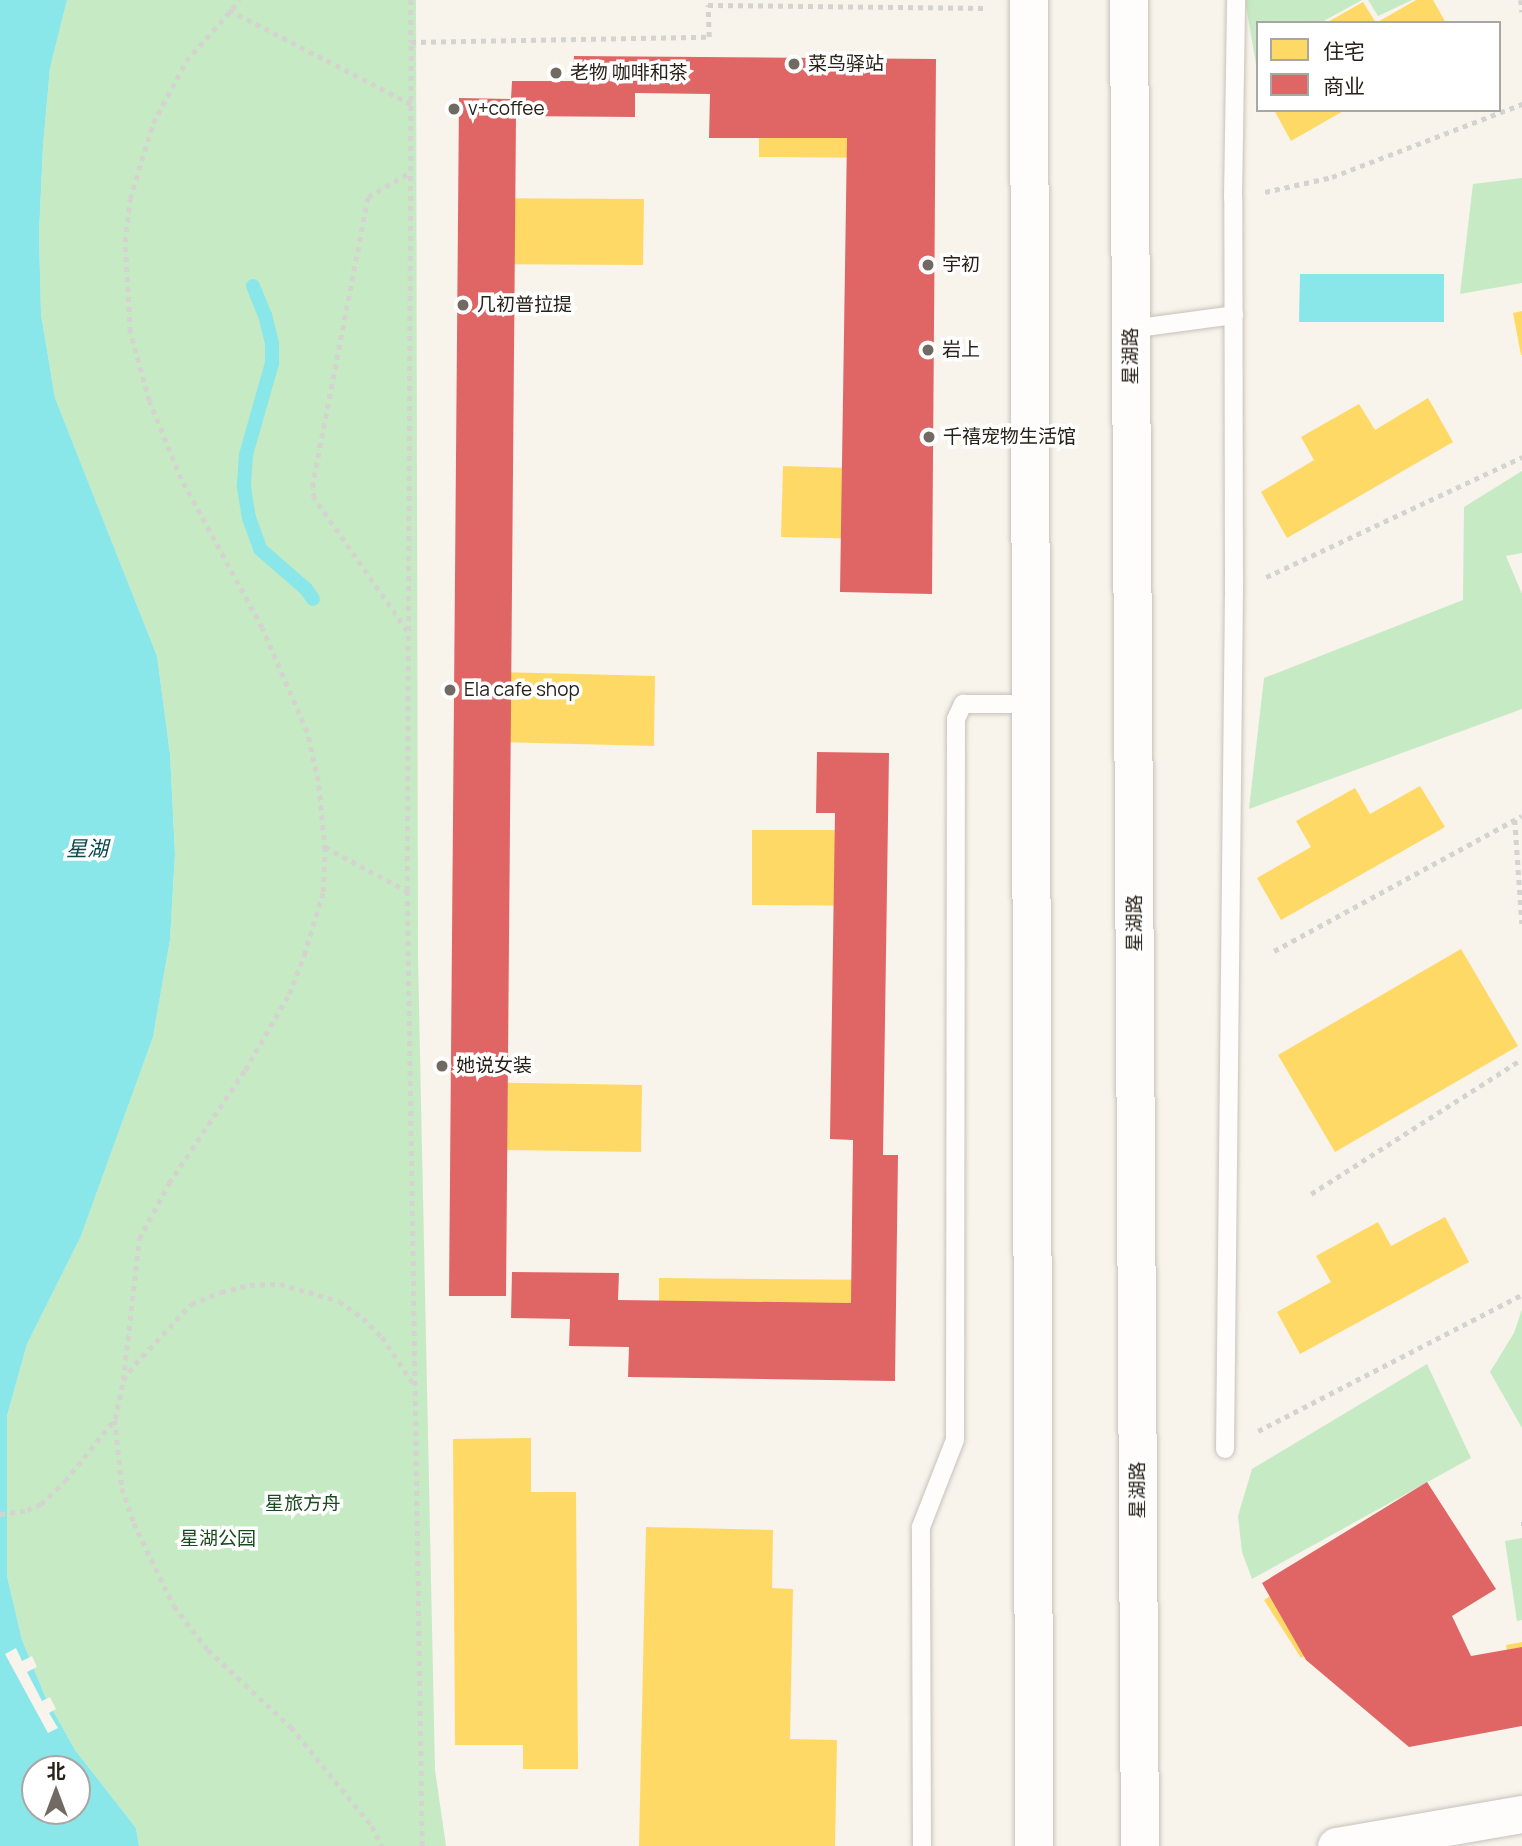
<!DOCTYPE html>
<html>
<head>
<meta charset="utf-8">
<style>
  body { margin:0 }
  #map { position:relative; width:1522px; height:1846px; overflow:hidden; background:#f8f3eb; font-family:Manrope,"Noto Sans SC",sans-serif }
  div>[style] { position:absolute }
  .green>* { inset:0; background:#c6eac3 }
  .water>* { inset:0; background:#89e6e9 }
  .pier>* { inset:0; background:#f8f3eb }
  .homes>* { inset:0; background:#ffd966 }
  .shops>* { inset:0; background:#e06666 }
  .stream>* { height:14px; margin:-7px; padding:0 7px; transform-origin:7px; border-radius:7px; background:#89e6e9 }
  .path>* { height:4.5px; margin-top:-2.25px; transform-origin:0; background:repeating-linear-gradient(90deg,#d5d3d0 0 5px,transparent 0 10px) }
  .roads { filter:drop-shadow(0 0 2px #c6c2ba) drop-shadow(0 0 2px #c6c2ba) }
  .lane>* { height:18px; margin:-9px; padding:0 9px; transform-origin:9px; border-radius:9px; background:#fefdfc }
  .street>* { height:37px; margin:-18.5px; padding:0 18.5px; transform-origin:18.5px; border-radius:18.5px; background:#fefdfc }
  .secondary>* { height:38px; margin:-19px; padding:0 19px; transform-origin:19px; border-radius:19px; background:#fefdfc }
  .dots>* { width:19px; height:19px; translate:-50% -50%; box-sizing:border-box; border:4px solid #fff; border-radius:50% }
  span { translate:-50% -50%; white-space:nowrap; text-align:center; line-height:1.15; -webkit-text-stroke:7px #fff; paint-order:stroke }
  .poi-label { font-size:19px; color:#272118 }
  .left { translate:0 -50%; text-align:left }
  .street-label { font-size:19px; color:#272118 }
  .park-label { font-size:19px; color:#1a4b20 }
  .water-label { font-size:21px; color:#09484b; font-style:italic }
  .legend { position:absolute; left:1256px; top:21px; width:245px; height:91px; box-sizing:border-box; background:#fff; border:2px solid #a9a6a3; margin:0; padding:9px 12px; list-style:none; font-size:21px; color:#272118 }
  .legend li { display:flex; align-items:center; gap:14px; height:35px }
  .legend b { width:35px; border:2px solid #a9a6a3 }
  .north { position:absolute; left:21px; top:1755px; width:70px; height:70px; box-sizing:border-box; background:#fff; border:2px solid #a9a6a3; border-radius:50%; rotate:0deg; font-size:19px; font-weight:700; line-height:28px; text-align:center; color:#272118 }
  .north::after { content:''; display:block; margin:auto; width:24px; height:32px; background:#706a62; clip-path:polygon(50% 0,100% 100%,50% 72%,0 100%) }
</style>
</head>
<body>
<div id="map">
  <div class="green">
    <i style="clip-path:polygon(67px 0,416px 0,418px 958px,435px 1770px,446px 1846px,139px 1846px,136px 1828px,75px 1750px,45px 1696px,22px 1640px,7px 1576px,7px 1416px,27px 1344px,81px 1236px,153px 1037px,170px 940px,175px 854px,170px 754px,157px 656px,55px 398px,41px 314px,39px 234px,43px 146px,50px 68px)"></i>
    <i style="clip-path:polygon(1245px 0,1362px 0,1320px 23px,1258px 23px,1258px 76px)"></i>
    <i style="clip-path:polygon(1368px 0,1412px 0,1378px 16px)"></i>
    <i style="clip-path:polygon(1522px 178px,1522px 283px,1460px 294px,1473px 184px)"></i>
    <i style="clip-path:polygon(1522px 471px,1522px 553px,1506px 556px,1522px 594px,1522px 709px,1249px 809px,1264px 678px,1463px 600px,1464px 507px)"></i>
    <i style="clip-path:polygon(1522px 1309px,1522px 1428px,1490px 1372px,1514px 1333px)"></i>
    <i style="clip-path:polygon(1427px 1364px,1471px 1458px,1252px 1579px,1242px 1552px,1238px 1516px,1252px 1469px)"></i>
    <i style="clip-path:polygon(1522px 1538px,1522px 1620px,1517px 1621px,1505px 1541px)"></i>
  </div>
  <div class="water">
    <i style="clip-path:polygon(evenodd,0 0,67px 0,50px 68px,43px 146px,39px 234px,41px 314px,55px 398px,157px 656px,170px 754px,175px 854px,170px 940px,153px 1037px,81px 1236px,27px 1344px,7px 1416px,7px 1576px,22px 1640px,45px 1696px,75px 1750px,136px 1828px,139px 1846px,0 1846px,0 0,35px 1769px,77px 1769px,77px 1811px,35px 1811px,35px 1769px)"></i>
    <i style="clip-path:polygon(1300px 274px,1444px 274px,1444px 322px,1299px 322px)"></i>
  </div>
  <div class="pier">
    <i style="clip-path:polygon(16px 1648px,22px 1661px,32px 1656px,37px 1667px,27px 1672px,42px 1701px,50px 1697px,56px 1709px,49px 1713px,58px 1728px,48px 1733px,5px 1654px)"></i>
  </div>
  <div class="homes">
    <i style="clip-path:polygon(1416px 0,1433px 0,1446px 23px,1326px 23px,1363px 2px,1376px 23px)"></i>
    <i style="clip-path:polygon(759px 86px,893px 86px,893px 158px,759px 157px)"></i>
    <i style="clip-path:polygon(1274px 110px,1345px 110px,1291px 141px)"></i>
    <i style="clip-path:polygon(460px 198px,644px 199px,643px 265px,459px 264px)"></i>
    <i style="clip-path:polygon(1522px 311px,1522px 355px,1521px 355px,1513px 313px)"></i>
    <i style="clip-path:polygon(1428px 398px,1453px 442px,1287px 538px,1261px 492px,1314px 460px,1301px 437px,1359px 404px,1375px 430px)"></i>
    <i style="clip-path:polygon(783px 466px,915px 470px,914px 540px,781px 537px)"></i>
    <i style="clip-path:polygon(456px 671px,655px 676px,654px 746px,455px 741px)"></i>
    <i style="clip-path:polygon(1420px 786px,1445px 827px,1281px 920px,1257px 878px,1311px 847px,1296px 821px,1355px 788px,1370px 814px)"></i>
    <i style="clip-path:polygon(752px 830px,881px 830px,880px 906px,752px 905px)"></i>
    <i style="clip-path:polygon(1461px 949px,1518px 1046px,1335px 1152px,1278px 1055px)"></i>
    <i style="clip-path:polygon(454px 1082px,642px 1085px,641px 1152px,452px 1149px)"></i>
    <i style="clip-path:polygon(1445px 1217px,1469px 1262px,1300px 1354px,1277px 1312px,1331px 1282px,1316px 1256px,1378px 1222px,1391px 1246px)"></i>
    <i style="clip-path:polygon(659px 1278px,891px 1280px,890px 1364px,659px 1362px)"></i>
    <i style="clip-path:polygon(531px 1438px,531px 1492px,576px 1492px,578px 1769px,523px 1769px,523px 1745px,455px 1745px,453px 1439px)"></i>
    <i style="clip-path:polygon(1388px 1521px,1426px 1579px,1301px 1658px,1264px 1600px)"></i>
    <i style="clip-path:polygon(646px 1527px,773px 1530px,772px 1588px,793px 1589px,790px 1739px,837px 1740px,835px 1846px,639px 1846px)"></i>
    <i style="clip-path:polygon(1522px 1642px,1522px 1722px,1521px 1722px,1506px 1645px)"></i>
  </div>
  <div class="shops">
    <i style="clip-path:polygon(574px 56px,936px 59px,932px 594px,840px 592px,847px 138px,709px 138px,710px 94px,635px 93px,635px 117px,516px 116px,506px 1296px,449px 1296px,459px 98px,511px 99px,512px 81px,573px 81px)"></i>
    <i style="clip-path:polygon(817px 752px,889px 753px,883px 1155px,898px 1155px,895px 1381px,628px 1377px,629px 1347px,569px 1346px,570px 1319px,511px 1318px,512px 1272px,619px 1273px,618px 1300px,851px 1303px,853px 1140px,830px 1139px,835px 813px,816px 813px)"></i>
    <i style="clip-path:polygon(1427px 1482px,1496px 1589px,1452px 1616px,1471px 1656px,1522px 1647px,1522px 1726px,1409px 1747px,1306px 1660px,1262px 1583px)"></i>
  </div>
  <div class="stream">
    <i style="left:253px;top:286px;width:31px;rotate:68deg"></i>
    <i style="left:265px;top:315px;width:30px;rotate:76deg"></i>
    <i style="left:272px;top:344px;width:19px;rotate:90deg"></i>
    <i style="left:272px;top:363px;width:96px;rotate:105.8deg"></i>
    <i style="left:246px;top:455px;width:32px;rotate:94deg"></i>
    <i style="left:244px;top:487px;width:31px;rotate:81deg"></i>
    <i style="left:249px;top:518px;width:33px;rotate:70deg"></i>
    <i style="left:260px;top:549px;width:61px;rotate:41deg"></i>
    <i style="left:306px;top:589px;width:12px;rotate:55deg"></i>
  </div>
  <div class="path">
    <i style="left:411px;top:0;width:42px;rotate:90deg"></i>
    <i style="left:1521px;top:0;width:12px;rotate:85deg"></i>
    <i style="left:229px;top:10px;width:205px;rotate:27.3deg"></i>
    <i style="left:1265px;top:192px;width:69px;rotate:-12.6deg"></i>
    <i style="left:1332px;top:177px;width:204px;rotate:-21deg"></i>
    <i style="left:1266px;top:577px;width:283px;rotate:-25.1deg"></i>
    <i style="left:407px;top:631px;width:162px;rotate:-125deg"></i>
    <i style="left:314px;top:498px;width:11px;rotate:-100deg"></i>
    <i style="left:312px;top:487px;width:295px;rotate:-79.1deg"></i>
    <i style="left:368px;top:197px;width:48px;rotate:-30.3deg"></i>
    <i style="left:1515px;top:820px;width:104px;rotate:86.1deg"></i>
    <i style="left:325px;top:847px;width:93px;rotate:28.2deg"></i>
    <i style="left:1274px;top:951px;width:282px;rotate:-28.6deg"></i>
    <i style="left:1311px;top:1194px;width:250px;rotate:-32.6deg"></i>
    <i style="left:123px;top:1380px;width:142px;rotate:-83.5deg"></i>
    <i style="left:139px;top:1239px;width:64px;rotate:-61.8deg"></i>
    <i style="left:169px;top:1183px;width:136px;rotate:-56.1deg"></i>
    <i style="left:245px;top:1070px;width:88px;rotate:-59.9deg"></i>
    <i style="left:289px;top:994px;width:42px;rotate:-69deg"></i>
    <i style="left:304px;top:955px;width:66px;rotate:-73.2deg"></i>
    <i style="left:323px;top:892px;width:42px;rotate:-87.3deg"></i>
    <i style="left:325px;top:850px;width:69px;rotate:-95.8deg"></i>
    <i style="left:318px;top:781px;width:50px;rotate:-102.7deg"></i>
    <i style="left:307px;top:732px;width:113px;rotate:-113.4deg"></i>
    <i style="left:262px;top:628px;width:170px;rotate:-118.5deg"></i>
    <i style="left:181px;top:479px;width:84px;rotate:-112.3deg"></i>
    <i style="left:149px;top:401px;width:72px;rotate:-105.4deg"></i>
    <i style="left:130px;top:332px;width:90px;rotate:-93.2deg"></i>
    <i style="left:125px;top:242px;width:43px;rotate:-83.4deg"></i>
    <i style="left:130px;top:199px;width:79px;rotate:-73.2deg"></i>
    <i style="left:153px;top:123px;width:70px;rotate:-62deg"></i>
    <i style="left:186px;top:61px;width:81px;rotate:-48.5deg"></i>
    <i style="left:115px;top:1420px;width:68px;rotate:84.1deg"></i>
    <i style="left:122px;top:1488px;width:37px;rotate:71deg"></i>
    <i style="left:134px;top:1523px;width:92px;rotate:64.3deg"></i>
    <i style="left:174px;top:1606px;width:56px;rotate:52.3deg"></i>
    <i style="left:208px;top:1650px;width:113px;rotate:42.9deg"></i>
    <i style="left:291px;top:1727px;width:128px;rotate:50.7deg"></i>
    <i style="left:372px;top:1826px;width:22px;rotate:63deg"></i>
    <i style="left:1258px;top:1431px;width:297px;rotate:-27.3deg"></i>
    <i style="left:0;top:1514px;width:27px;rotate:-8deg"></i>
    <i style="left:27px;top:1510px;width:15px;rotate:-23deg"></i>
    <i style="left:41px;top:1504px;width:33px;rotate:-44deg"></i>
    <i style="left:65px;top:1481px;width:80px;rotate:-51.1deg"></i>
    <i style="left:115px;top:1419px;width:40px;rotate:-78deg"></i>
    <i style="left:123px;top:1380px;width:20px;rotate:-53deg"></i>
    <i style="left:135px;top:1364px;width:82px;rotate:-47deg"></i>
    <i style="left:191px;top:1304px;width:32px;rotate:-22deg"></i>
    <i style="left:221px;top:1292px;width:30px;rotate:-14deg"></i>
    <i style="left:250px;top:1285px;width:30px;rotate:-2deg"></i>
    <i style="left:280px;top:1284px;width:61px;rotate:16.1deg"></i>
    <i style="left:339px;top:1301px;width:29px;rotate:35deg"></i>
    <i style="left:363px;top:1318px;width:27px;rotate:45deg"></i>
    <i style="left:382px;top:1337px;width:59px;rotate:56deg"></i>
    <i style="left:1521px;top:1524px;width:1px"></i>
    <i style="left:422px;top:1846px;width:955px;rotate:-90.9deg"></i>
    <i style="left:407px;top:891px;width:849px;rotate:-89.73deg"></i>
    <i style="left:411px;top:42px;width:298px;rotate:-1deg"></i>
    <i style="left:709px;top:37px;width:32px;rotate:-92deg"></i>
    <i style="left:708px;top:5px;width:278px;rotate:0.6deg"></i>
  </div>
  <div class="roads">
    <div class="lane">
      <i style="left:1131px;top:329px;width:104px;rotate:-7.7deg"></i>
      <i style="left:1225px;top:1449px;width:857px;rotate:-89.4deg"></i>
      <i style="left:1234px;top:592px;width:394px;rotate:-90.1deg"></i>
      <i style="left:1233px;top:198px;width:198px;rotate:-89.1deg"></i>
      <i style="left:922px;top:1846px;width:319px;rotate:-90.2deg"></i>
      <i style="left:921px;top:1527px;width:93px;rotate:-68.7deg"></i>
      <i style="left:955px;top:1440px;width:721px;rotate:-89.92deg"></i>
      <i style="left:956px;top:719px;width:17px;rotate:-65deg"></i>
      <i style="left:963px;top:704px;width:68px"></i>
    </div>
    <div class="street">
      <i style="left:1336px;top:1846px;width:189px;rotate:-9.8deg"></i>
    </div>
    <div class="secondary">
      <i style="left:1029px;top:0;width:1846px;rotate:89.84deg"></i>
      <i style="left:1129px;top:0;width:1846px;rotate:89.66deg"></i>
    </div>
  </div>
  <div class="dots">
    <i style="left:794px;top:64px;background:#706a62"></i>
    <i style="left:556px;top:73px;background:#706a62"></i>
    <i style="left:454px;top:109px;background:#706a62"></i>
    <i style="left:928px;top:265px;background:#706a62"></i>
    <i style="left:463px;top:305px;background:#706a62"></i>
    <i style="left:928px;top:350px;background:#706a62"></i>
    <i style="left:929px;top:437px;background:#706a62"></i>
    <i style="left:450px;top:690px;background:#706a62"></i>
    <i style="left:442px;top:1066px;background:#706a62"></i>
  </div>
  <div class="poi-label">
    <span class="left" style="left:808px;top:64px">菜鸟驿站</span>
    <span class="left" style="left:570px;top:73px">老物 咖啡和茶</span>
    <span class="left" style="left:468px;top:109px">v+coffee</span>
    <span class="left" style="left:942px;top:265px">宇初</span>
    <span class="left" style="left:477px;top:305px">几初普拉提</span>
    <span class="left" style="left:942px;top:350px">岩上</span>
    <span class="left" style="left:943px;top:437px">千禧宠物生活馆</span>
    <span class="left" style="left:464px;top:690px">Ela cafe shop</span>
    <span class="left" style="left:456px;top:1066px">她说女装</span>
  </div>
  <div class="street-label">
    <span style="left:1131px;top:356px;rotate:-90deg">星湖路</span>
    <span style="left:1135px;top:923px;rotate:-90deg">星湖路</span>
    <span style="left:1138px;top:1490px;rotate:-90deg">星湖路</span>
  </div>
  <div class="park-label">
    <span style="left:303px;top:1504px">星旅方舟</span>
    <span style="left:218px;top:1539px">星湖公园</span>
  </div>
  <div class="water-label">
    <span style="left:87px;top:848px">星湖</span>
  </div>
  <ul class="legend">
  <li><b style="height:19px;background:#ffd966"></b>住宅</li>
  <li><b style="height:19px;background:#e06666"></b>商业</li>
  </ul>
  <div class="north">北</div>
</div>
</body>
</html>
